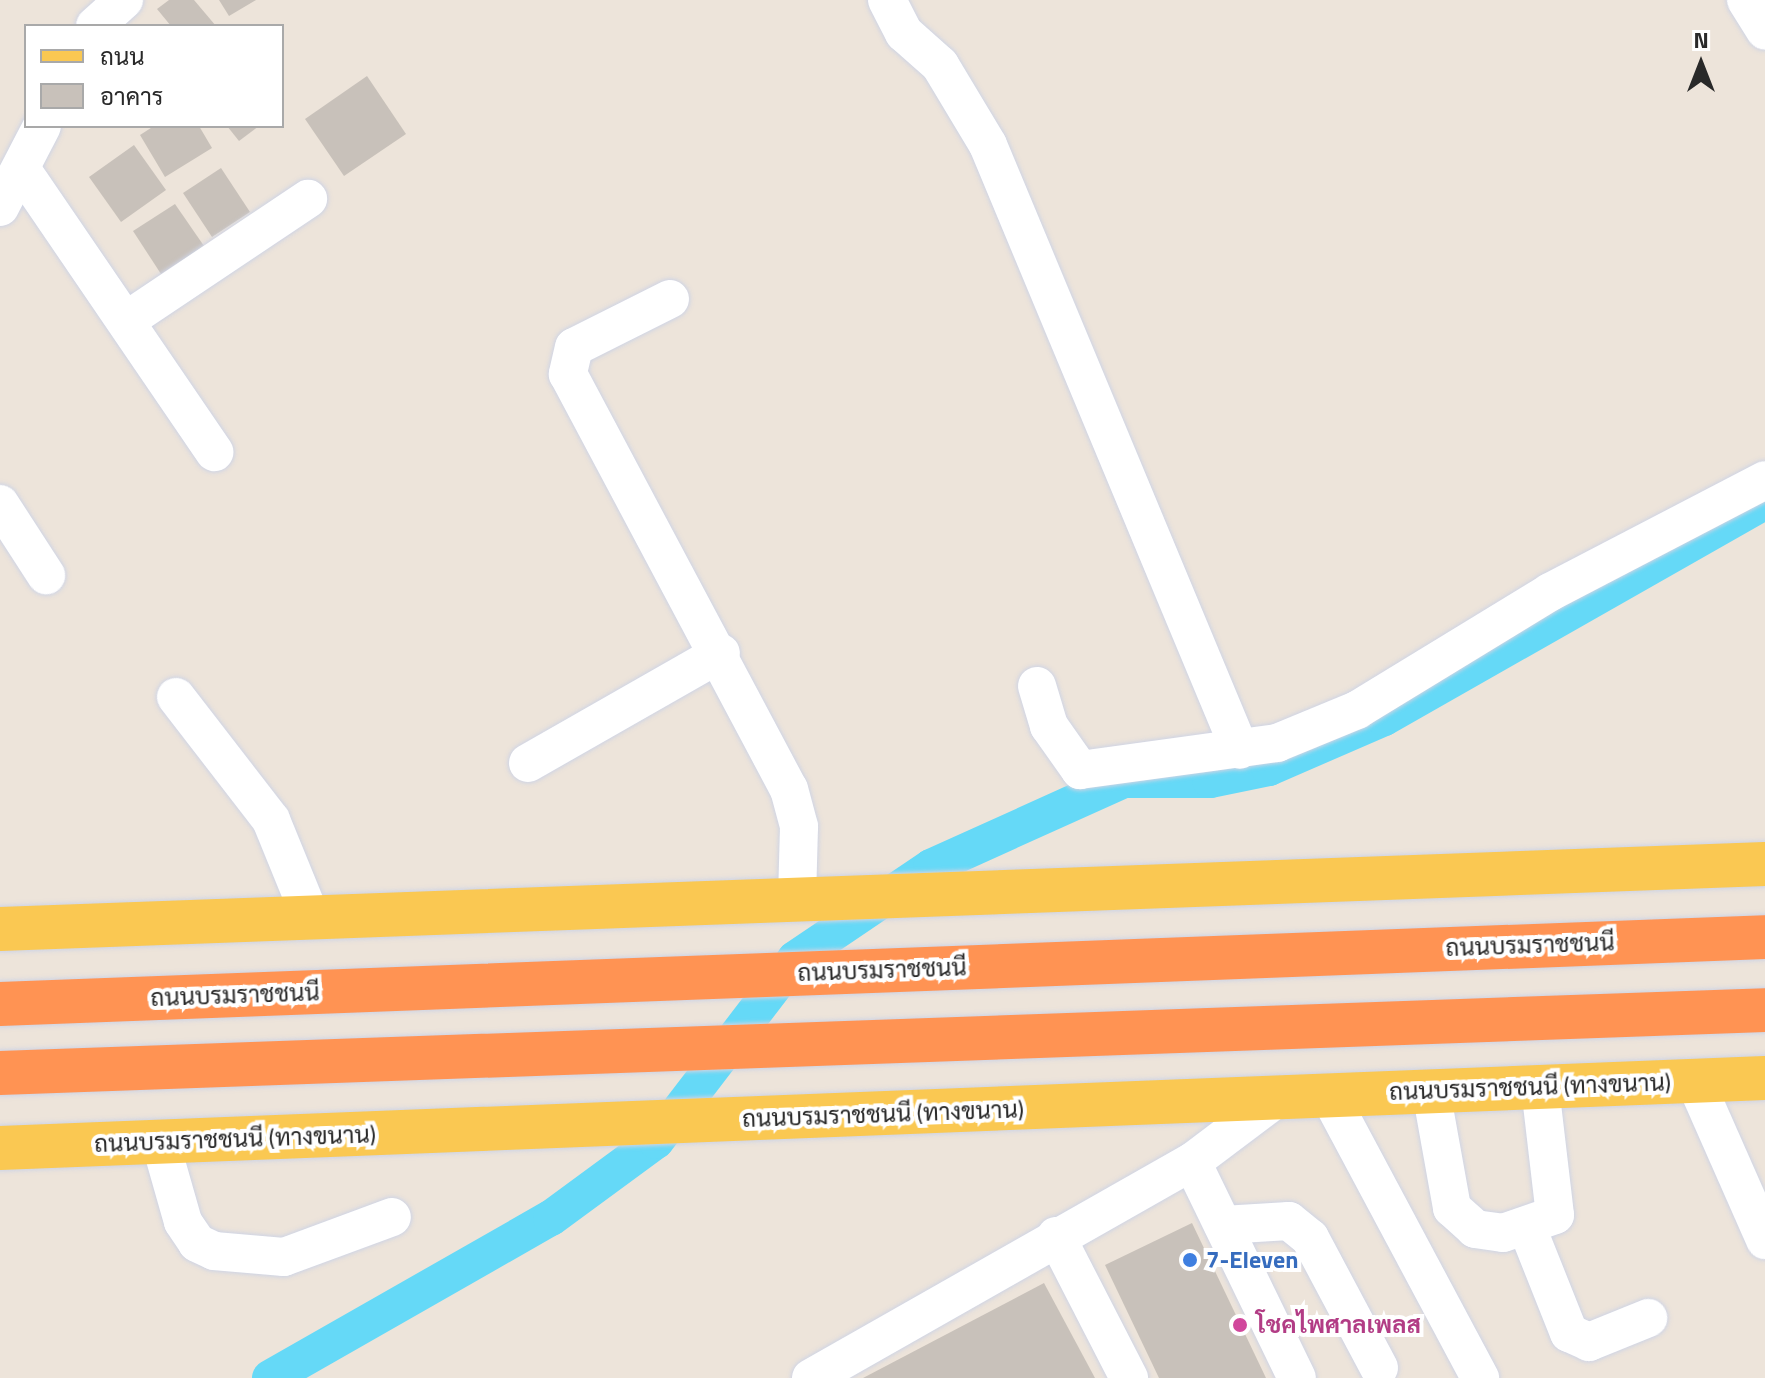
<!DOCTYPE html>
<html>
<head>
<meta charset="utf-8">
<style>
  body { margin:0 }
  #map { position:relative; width:1765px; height:1378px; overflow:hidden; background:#ede4da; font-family:"Titillium Web",Sarabun,sans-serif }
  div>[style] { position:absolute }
  .canal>* { height:36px; margin:-18px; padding:0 18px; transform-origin:18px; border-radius:18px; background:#65d9f7 }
  .building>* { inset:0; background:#c8c1ba }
  .roads { filter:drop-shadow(0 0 2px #cfd4e4) drop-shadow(0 0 2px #cfd4e4) }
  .minor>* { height:38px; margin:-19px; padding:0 19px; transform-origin:19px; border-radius:19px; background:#fff }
  .major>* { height:44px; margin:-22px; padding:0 22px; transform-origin:22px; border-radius:22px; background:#fac852 }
  .highway>* { height:44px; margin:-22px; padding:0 22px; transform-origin:22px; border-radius:22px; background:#ff9353 }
  .dots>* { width:22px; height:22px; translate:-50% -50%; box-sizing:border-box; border:4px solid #fff; border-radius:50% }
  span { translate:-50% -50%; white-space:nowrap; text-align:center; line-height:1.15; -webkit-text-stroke:8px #fff; paint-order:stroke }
  .street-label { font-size:24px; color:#292929 }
  .shop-label { font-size:24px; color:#366cbe; font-weight:700 }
  .left { translate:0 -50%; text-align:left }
  .hotel-label { font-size:24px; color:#b23c85; font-weight:700 }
  .legend { position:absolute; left:24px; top:24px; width:260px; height:104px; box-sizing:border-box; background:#fff; border:2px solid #a9a9a9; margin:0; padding:10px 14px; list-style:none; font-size:24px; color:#292929 }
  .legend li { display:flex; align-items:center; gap:16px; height:40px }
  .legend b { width:40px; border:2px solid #a9a9a9 }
  .north { position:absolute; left:1661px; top:24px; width:80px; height:80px; -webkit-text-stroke:6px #fff; paint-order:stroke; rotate:0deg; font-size:22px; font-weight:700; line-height:32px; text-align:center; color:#292929 }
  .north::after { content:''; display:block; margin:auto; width:28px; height:36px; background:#292929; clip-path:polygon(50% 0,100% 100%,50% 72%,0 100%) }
</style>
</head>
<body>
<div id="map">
  <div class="canal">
    <i style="left:270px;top:1378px;width:323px;rotate:-29.7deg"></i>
    <i style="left:551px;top:1218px;width:130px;rotate:-36.3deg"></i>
    <i style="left:656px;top:1141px;width:229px;rotate:-52.6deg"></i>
    <i style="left:795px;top:959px;width:164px;rotate:-34.1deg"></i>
    <i style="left:931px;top:867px;width:212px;rotate:-24.3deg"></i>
    <i style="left:1124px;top:780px;width:86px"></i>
    <i style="left:1210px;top:780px;width:60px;rotate:-11.5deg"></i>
    <i style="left:1269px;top:768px;width:125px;rotate:-23.5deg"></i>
    <i style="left:1384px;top:718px;width:438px;rotate:-29.6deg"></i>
  </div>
  <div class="building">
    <i style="clip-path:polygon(169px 0,194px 0,216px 26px,171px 26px,157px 9px)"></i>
    <i style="clip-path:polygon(219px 0,256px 0,229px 16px)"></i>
    <i style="clip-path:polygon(367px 76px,406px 134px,344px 176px,305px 119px)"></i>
    <i style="clip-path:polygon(154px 126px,199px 126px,212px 148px,165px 177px,140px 135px)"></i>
    <i style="clip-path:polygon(227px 126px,259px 126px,239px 141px)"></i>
    <i style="clip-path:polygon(134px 145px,166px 190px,121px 222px,89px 177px)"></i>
    <i style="clip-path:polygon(221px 168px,250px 212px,212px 237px,183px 193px)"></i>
    <i style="clip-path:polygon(175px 204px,204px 246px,161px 274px,133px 231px)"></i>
    <i style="clip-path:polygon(1192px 1223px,1266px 1378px,1159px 1378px,1105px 1265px)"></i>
    <i style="clip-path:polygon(1044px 1283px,1095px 1378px,863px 1378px)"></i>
  </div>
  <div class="roads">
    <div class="minor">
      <i style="left:887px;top:0;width:37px;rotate:63deg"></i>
      <i style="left:904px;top:33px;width:48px;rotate:41.6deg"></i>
      <i style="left:940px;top:65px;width:93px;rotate:59deg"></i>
      <i style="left:988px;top:145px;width:655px;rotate:67.39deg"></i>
      <i style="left:1746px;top:0;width:36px;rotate:58deg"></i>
      <i style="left:95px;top:26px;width:39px;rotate:-42deg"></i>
      <i style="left:24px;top:173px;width:338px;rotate:55.7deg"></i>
      <i style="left:0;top:207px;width:91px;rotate:-62.6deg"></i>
      <i style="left:670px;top:299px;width:107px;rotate:153.4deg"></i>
      <i style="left:574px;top:347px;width:28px;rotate:103deg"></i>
      <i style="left:568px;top:374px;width:470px;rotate:62deg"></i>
      <i style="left:789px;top:789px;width:39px;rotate:75deg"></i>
      <i style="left:799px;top:827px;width:72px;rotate:91.6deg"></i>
      <i style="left:127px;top:320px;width:218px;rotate:-33.8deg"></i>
      <i style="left:0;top:504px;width:85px;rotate:57.1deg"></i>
      <i style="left:1037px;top:686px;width:42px;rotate:73.3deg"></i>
      <i style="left:1049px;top:726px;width:54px;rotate:54.8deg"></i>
      <i style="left:1080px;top:770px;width:199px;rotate:-7.8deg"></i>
      <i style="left:1277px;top:743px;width:87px;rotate:-22.4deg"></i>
      <i style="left:1357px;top:710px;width:226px;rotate:-31.4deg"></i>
      <i style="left:1550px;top:592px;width:242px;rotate:-27.5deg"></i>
      <i style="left:176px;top:697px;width:155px;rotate:52.3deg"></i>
      <i style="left:271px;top:820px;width:106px;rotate:67.8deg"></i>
      <i style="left:528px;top:763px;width:222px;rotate:-29.7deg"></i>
      <i style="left:1695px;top:1081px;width:174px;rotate:66.2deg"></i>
      <i style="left:1431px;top:1091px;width:119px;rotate:79.8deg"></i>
      <i style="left:1452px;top:1208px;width:31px;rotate:42deg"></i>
      <i style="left:1475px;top:1229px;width:28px;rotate:8deg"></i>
      <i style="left:1503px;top:1233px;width:55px;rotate:-19.1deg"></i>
      <i style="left:1555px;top:1215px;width:128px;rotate:-96.7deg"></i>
      <i style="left:1329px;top:1095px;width:321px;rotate:61.9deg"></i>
      <i style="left:160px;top:1141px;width:84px;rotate:74.1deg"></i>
      <i style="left:183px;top:1222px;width:25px;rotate:56deg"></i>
      <i style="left:197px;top:1243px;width:19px;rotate:25deg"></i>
      <i style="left:214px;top:1251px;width:70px;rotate:4.9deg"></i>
      <i style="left:284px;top:1257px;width:115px;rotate:-20.3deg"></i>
      <i style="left:1192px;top:1162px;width:240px;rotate:64.1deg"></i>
      <i style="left:1223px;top:1225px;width:66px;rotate:-3.5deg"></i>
      <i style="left:1289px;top:1221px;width:27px;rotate:39deg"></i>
      <i style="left:1310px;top:1238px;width:147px;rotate:62deg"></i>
      <i style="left:1528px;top:1230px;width:111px;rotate:68.3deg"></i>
      <i style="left:1569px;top:1333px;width:22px;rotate:24deg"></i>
      <i style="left:1589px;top:1342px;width:64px;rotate:-22.1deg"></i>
      <i style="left:1056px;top:1236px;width:160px;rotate:62.8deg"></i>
      <i style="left:811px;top:1378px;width:438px;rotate:-29.6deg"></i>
      <i style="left:1192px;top:1162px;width:106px;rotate:-37deg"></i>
    </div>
    <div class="major">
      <i style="left:0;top:929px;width:1766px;rotate:-2.11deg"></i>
      <i style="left:0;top:1148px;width:1766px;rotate:-2.27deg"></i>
    </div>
    <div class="highway">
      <i style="left:0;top:1004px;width:1766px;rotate:-2.17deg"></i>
      <i style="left:0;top:1073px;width:1766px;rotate:-2.04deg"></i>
    </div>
  </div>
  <div class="dots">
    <i style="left:1190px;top:1260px;background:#3f7fe0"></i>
    <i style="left:1240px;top:1325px;background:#d1479c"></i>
  </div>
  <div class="street-label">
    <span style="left:1530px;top:945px;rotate:-2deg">ถนนบรมราชชนนี</span>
    <span style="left:882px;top:970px;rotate:-2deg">ถนนบรมราชชนนี</span>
    <span style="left:235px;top:995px;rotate:-2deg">ถนนบรมราชชนนี</span>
    <span style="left:1530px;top:1087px;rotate:-2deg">ถนนบรมราชชนนี (ทางขนาน)</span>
    <span style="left:883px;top:1114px;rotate:-2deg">ถนนบรมราชชนนี (ทางขนาน)</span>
    <span style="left:235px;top:1139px;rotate:-2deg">ถนนบรมราชชนนี (ทางขนาน)</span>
  </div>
  <div class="shop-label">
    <span class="left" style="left:1206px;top:1260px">7-Eleven</span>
  </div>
  <div class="hotel-label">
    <span class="left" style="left:1256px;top:1325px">โชคไพศาลเพลส</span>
  </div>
  <ul class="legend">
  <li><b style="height:10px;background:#fac852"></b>ถนน</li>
  <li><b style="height:22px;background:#c8c1ba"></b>อาคาร</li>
  </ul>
  <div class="north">N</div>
</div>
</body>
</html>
